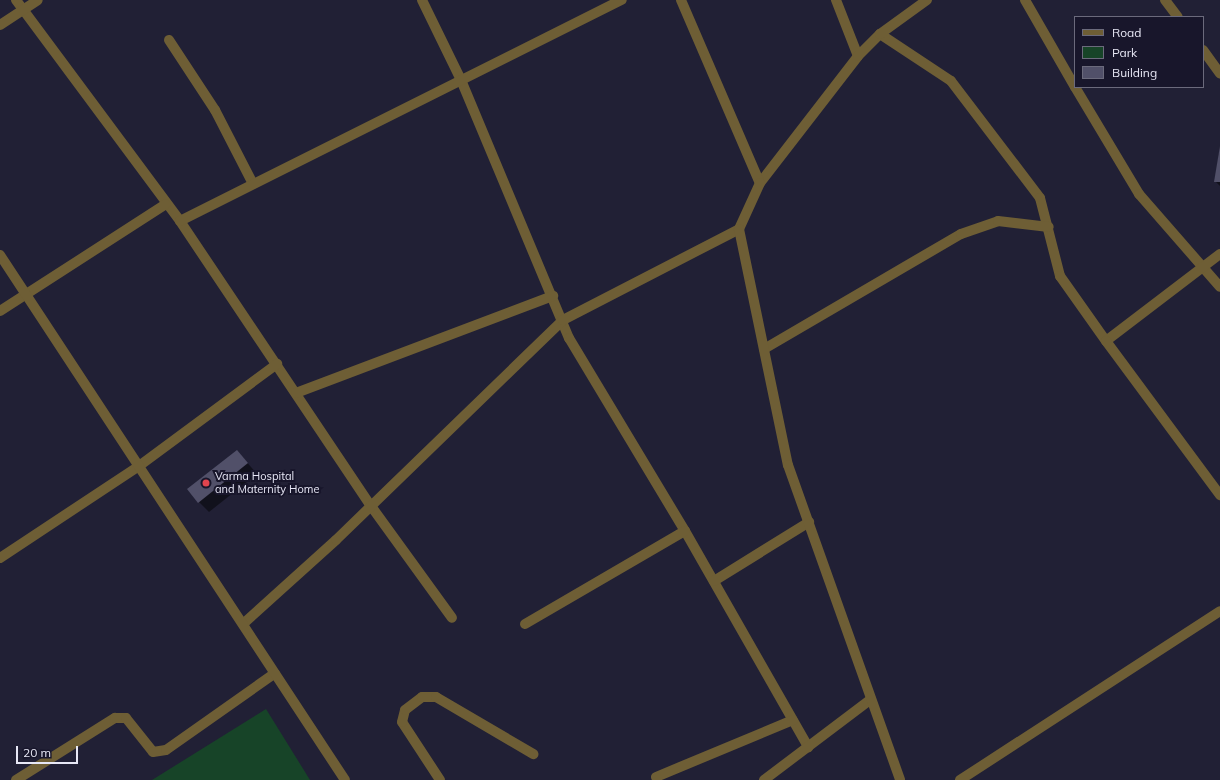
<!DOCTYPE html>
<html>
<head>
<meta charset="utf-8">
<style>
  body { margin:0 }
  #map { position:relative; width:1220px; height:780px; overflow:hidden; background:#212035; font-family:Mulish,sans-serif }
  div>[style] { position:absolute }
  .green>* { inset:0; background:#174428 }
  .shadow>* { inset:0; background:#0007 }
  .building>* { inset:0; background:#515069 }
  .minor>* { height:10px; margin:-5px; padding:0 5px; transform-origin:5px; border-radius:5px; background:#6e5e35 }
  .tertiary>* { height:10px; margin:-5px; padding:0 5px; transform-origin:5px; border-radius:5px; background:#6e5e35 }
  .dots>* { width:11px; height:11px; translate:-50% -50%; box-sizing:border-box; border:2px solid #18162b; border-radius:50% }
  span { translate:-50% -50%; white-space:nowrap; text-align:center; line-height:1.15; -webkit-text-stroke:4px #18162b; paint-order:stroke }
  .poi-label { font-size:11px; color:#e7e7f5 }
  .left { translate:0 -50%; text-align:left }
  .legend { position:absolute; left:1074px; top:16px; width:130px; height:72px; box-sizing:border-box; background:#18162b; border:1px solid #6b6a7c; margin:0; padding:5px 7px; list-style:none; font-size:12px; color:#e7e7f5 }
  .legend li { display:flex; align-items:center; gap:8px; height:20px }
  .legend b { width:20px; border:1px solid #6b6a7c }
  .scale { position:absolute; left:16px; top:746px; width:62px; height:18px; box-sizing:border-box; border:2px solid #e7e7f5; border-top:0; padding-left:5px; font-size:12px; line-height:14px; white-space:nowrap; color:#e7e7f5; -webkit-text-stroke:3px #18162b; paint-order:stroke }
</style>
</head>
<body>
<div id="map">
  <div class="green">
    <i style="clip-path:polygon(266px 709px,310px 780px,152px 780px)"></i>
  </div>
  <div class="shadow">
    <i style="clip-path:polygon(1220px 146px,1220px 186px,1215px 181px)"></i>
    <i style="clip-path:polygon(237px 451px,257px 474px,209px 512px,199px 502px)"></i>
  </div>
  <div class="building">
    <i style="clip-path:polygon(1220px 146px,1220px 182px,1214px 182px)"></i>
    <i style="clip-path:polygon(237px 450px,248px 463px,198px 503px,187px 489px)"></i>
  </div>
  <div class="minor">
    <i style="left:16px;top:0;width:275px;rotate:53.4deg"></i>
    <i style="left:180px;top:221px;width:343px;rotate:56.2deg"></i>
    <i style="left:371px;top:506px;width:138px;rotate:54.1deg"></i>
    <i style="left:422px;top:0;width:89px;rotate:64deg"></i>
    <i style="left:461px;top:80px;width:280px;rotate:67.3deg"></i>
    <i style="left:569px;top:338px;width:225px;rotate:59deg"></i>
    <i style="left:685px;top:531px;width:249px;rotate:60.3deg"></i>
    <i style="left:836px;top:0;width:60px;rotate:68.6deg"></i>
    <i style="left:1025px;top:0;width:100px;rotate:60.1deg"></i>
    <i style="left:1165px;top:0;width:21px;rotate:53deg"></i>
    <i style="left:0;top:25px;width:45px;rotate:-33.3deg"></i>
    <i style="left:880px;top:34px;width:85px;rotate:33.5deg"></i>
    <i style="left:951px;top:81px;width:147px;rotate:52.7deg"></i>
    <i style="left:1040px;top:198px;width:81px;rotate:75.6deg"></i>
    <i style="left:1060px;top:276px;width:80px;rotate:54.7deg"></i>
    <i style="left:169px;top:40px;width:84px;rotate:56.7deg"></i>
    <i style="left:215px;top:110px;width:83px;rotate:62.8deg"></i>
    <i style="left:1203px;top:50px;width:29px;rotate:54deg"></i>
    <i style="left:1075px;top:87px;width:125px;rotate:59.1deg"></i>
    <i style="left:1139px;top:194px;width:123px;rotate:48.9deg"></i>
    <i style="left:760px;top:183px;width:160px;rotate:-52.3deg"></i>
    <i style="left:858px;top:56px;width:31px;rotate:-45deg"></i>
    <i style="left:880px;top:34px;width:58px;rotate:-35.9deg"></i>
    <i style="left:180px;top:221px;width:494px;rotate:-26.6deg"></i>
    <i style="left:1220px;top:254px;width:143px;rotate:142.7deg"></i>
    <i style="left:1106px;top:341px;width:192px;rotate:53.5deg"></i>
    <i style="left:0;top:311px;width:197px;rotate:-32.8deg"></i>
    <i style="left:764px;top:349px;width:228px;rotate:-30.3deg"></i>
    <i style="left:961px;top:234px;width:39px;rotate:-19deg"></i>
    <i style="left:998px;top:221px;width:51px;rotate:6.7deg"></i>
    <i style="left:296px;top:393px;width:275px;rotate:-20.7deg"></i>
    <i style="left:0;top:558px;width:167px;rotate:-33.5deg"></i>
    <i style="left:139px;top:466px;width:172px;rotate:-36.5deg"></i>
    <i style="left:714px;top:581px;width:112px;rotate:-31.8deg"></i>
    <i style="left:243px;top:624px;width:125px;rotate:-42.1deg"></i>
    <i style="left:336px;top:540px;width:316px;rotate:-44.1deg"></i>
    <i style="left:563px;top:320px;width:198px;rotate:-27.3deg"></i>
    <i style="left:525px;top:624px;width:185px;rotate:-30.2deg"></i>
    <i style="left:656px;top:777px;width:148px;rotate:-22.6deg"></i>
    <i style="left:16px;top:780px;width:117px;rotate:-32.1deg"></i>
    <i style="left:115px;top:718px;width:11px"></i>
    <i style="left:126px;top:718px;width:43px;rotate:51.5deg"></i>
    <i style="left:153px;top:752px;width:13px;rotate:-9deg"></i>
    <i style="left:166px;top:750px;width:133px;rotate:-35.2deg"></i>
    <i style="left:440px;top:780px;width:69px;rotate:-123.2deg"></i>
    <i style="left:402px;top:722px;width:12px;rotate:-76deg"></i>
    <i style="left:405px;top:710px;width:21px;rotate:-37deg"></i>
    <i style="left:422px;top:697px;width:14px"></i>
    <i style="left:436px;top:697px;width:113px;rotate:30.4deg"></i>
    <i style="left:764px;top:780px;width:134px;rotate:-37.1deg"></i>
    <i style="left:960px;top:780px;width:310px;rotate:-33deg"></i>
  </div>
  <div class="tertiary">
    <i style="left:681px;top:0;width:199px;rotate:66.7deg"></i>
    <i style="left:760px;top:183px;width:51px;rotate:114.5deg"></i>
    <i style="left:739px;top:229px;width:241px;rotate:78.3deg"></i>
    <i style="left:788px;top:465px;width:334px;rotate:70.4deg"></i>
    <i style="left:0;top:255px;width:628px;rotate:56.69deg"></i>
  </div>
  <div class="dots">
    <i style="left:206px;top:483px;background:#e0444e"></i>
  </div>
  <div class="poi-label">
    <span class="left" style="left:215px;top:483px">Varma Hospital<br>and Maternity Home</span>
  </div>
  <ul class="legend">
  <li><b style="height:5px;background:#6e5e35"></b>Road</li>
  <li><b style="height:11px;background:#174428"></b>Park</li>
  <li><b style="height:11px;background:#515069"></b>Building</li>
  </ul>
  <div class="scale">20 m</div>
</div>
</body>
</html>
